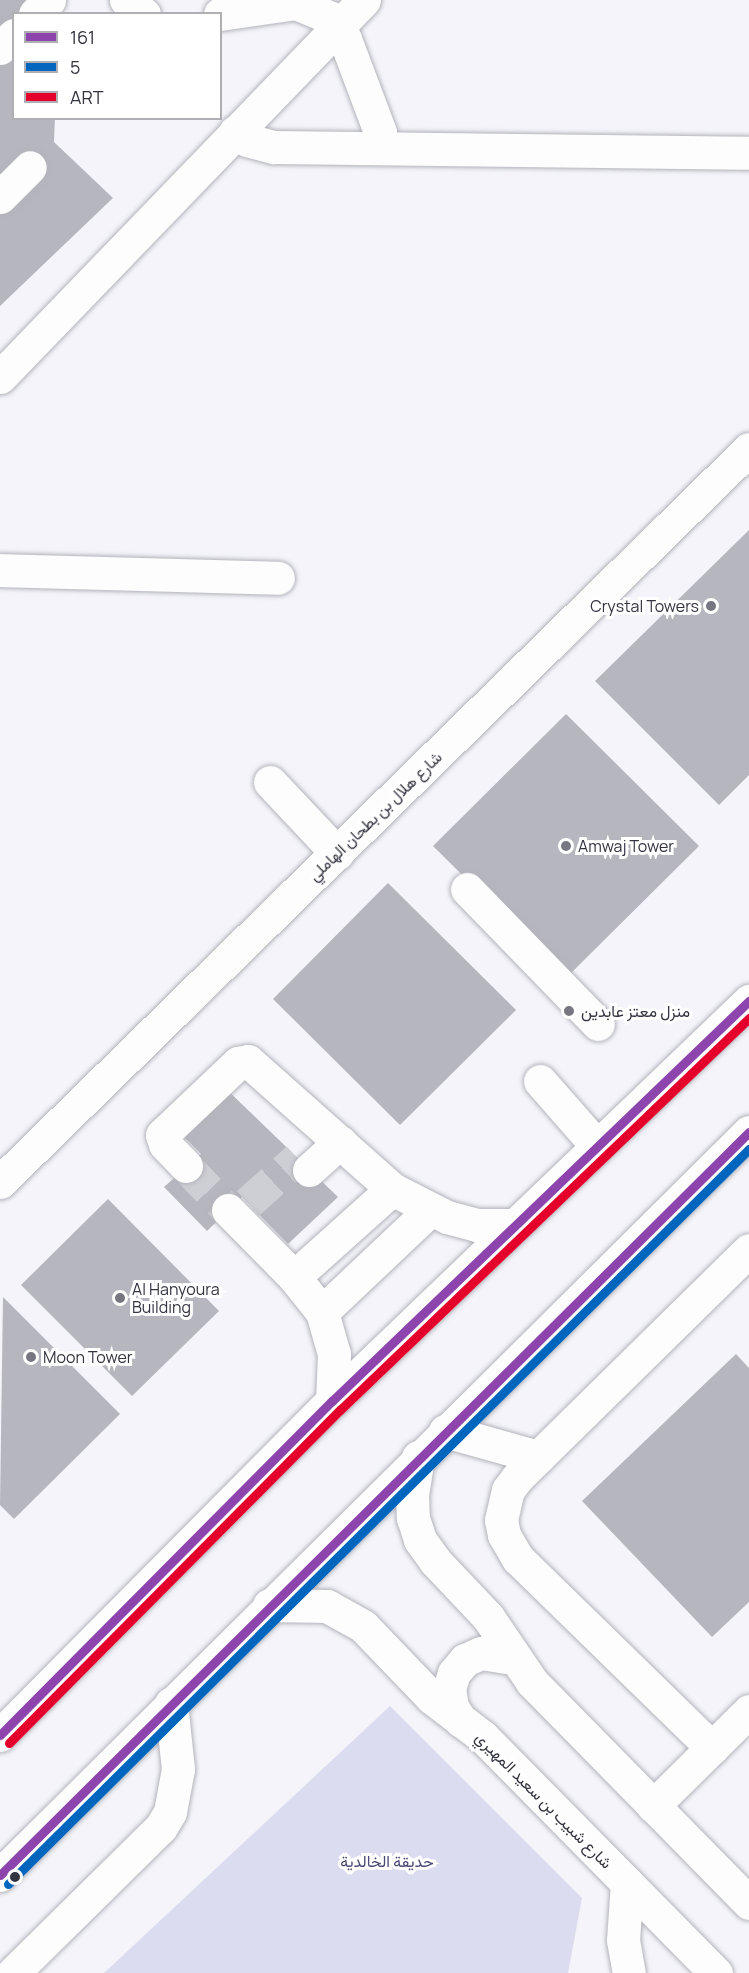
<!DOCTYPE html>
<html>
<head>
<meta charset="utf-8">
<style>
  body { margin:0 }
  #map { position:relative; width:749px; height:1973px; overflow:hidden; background:#f4f4fa; font-family:Manrope,Vazirmatn,sans-serif }
  div>[style] { position:absolute }
  .green>* { inset:0; background:#dcdcf0 }
  .building>* { inset:0; background:#b6b6be }
  .minor-tunnel>* { height:33px; margin-top:-16.5px; transform-origin:0; background:repeating-linear-gradient(90deg,#ceced5 0 33px,transparent 0 49px) }
  .roads { filter:drop-shadow(0 0 2px #b3b3bb) drop-shadow(0 0 2px #b3b3bb) }
  .minor>* { height:33px; margin:-16.5px; padding:0 16.5px; transform-origin:16.5px; border-radius:16.5px; background:#fdfdfe }
  .major>* { height:33px; margin:-16.5px; padding:0 16.5px; transform-origin:16.5px; border-radius:16.5px; background:#fdfdfe }
  .bus-1>* { height:9px; margin:-4.5px; padding:0 4.5px; transform-origin:4.5px; border-radius:4.5px; background:#8e44ad }
  .bus-2>* { height:9px; margin:-4.5px; padding:0 4.5px; transform-origin:4.5px; border-radius:4.5px; background:#0065bd }
  .bus-3>* { height:9px; margin:-4.5px; padding:0 4.5px; transform-origin:4.5px; border-radius:4.5px; background:#e4002b }
  .dots>* { width:16px; height:16px; translate:-50% -50%; box-sizing:border-box; border:3px solid #fff; border-radius:50% }
  span { translate:-50% -50%; white-space:nowrap; text-align:center; line-height:1.15; -webkit-text-stroke:6px #fff; paint-order:stroke }
  .poi-label { font-size:16px; color:#343441 }
  .right { translate:-100% -50%; text-align:right }
  .left { translate:0 -50%; text-align:left }
  .street-label { font-size:16px; color:#343441 }
  .park-label { font-size:16px; color:#4b4a76 }
  .legend { position:absolute; left:12px; top:12px; width:210px; height:108px; box-sizing:border-box; background:#fff; border:2px solid #aeaeb3; margin:0; padding:8px 10px; list-style:none; font-size:18px; color:#343441 }
  .legend li { display:flex; align-items:center; gap:12px; height:30px }
  .legend b { width:30px; border:2px solid #aeaeb3 }
</style>
</head>
<body>
<div id="map">
  <div class="green">
    <i style="clip-path:polygon(390px 1706px,582px 1898px,568px 1973px,104px 1973px)"></i>
  </div>
  <div class="building">
    <i style="clip-path:polygon(0 0,51px 0,64px 14px,14px 14px,14px 118px,55px 118px,54px 142px,113px 198px,0 306px)"></i>
    <i style="clip-path:polygon(749px 530px,749px 775px,719px 805px,595px 681px)"></i>
    <i style="clip-path:polygon(566px 714px,699px 846px,566px 978px,433px 846px)"></i>
    <i style="clip-path:polygon(388px 883px,516px 1010px,400px 1125px,273px 999px)"></i>
    <i style="clip-path:polygon(221px 1084px,338px 1197px,288px 1244px,242px 1197px,207px 1231px,164px 1187px,201px 1154px,176px 1129px)"></i>
    <i style="clip-path:polygon(108px 1199px,219px 1311px,132px 1396px,21px 1285px)"></i>
    <i style="clip-path:polygon(3px 1297px,120px 1414px,14px 1519px,0 1505px)"></i>
    <i style="clip-path:polygon(736px 1354px,749px 1368px,749px 1602px,712px 1637px,582px 1501px)"></i>
  </div>
  <div class="minor-tunnel">
    <i style="left:186px;top:1166px;width:61px;rotate:46.3deg"></i>
    <i style="left:248px;top:1203px;width:67px;rotate:-42deg"></i>
  </div>
  <div class="roads">
    <div class="minor">
      <i style="left:126px;top:0;width:23px;rotate:38deg"></i>
      <i style="left:35px;top:14px;width:20px;rotate:-45deg"></i>
      <i style="left:220px;top:14px;width:77px;rotate:-8.2deg"></i>
      <i style="left:296px;top:3px;width:38px;rotate:23deg"></i>
      <i style="left:331px;top:18px;width:25px;rotate:56deg"></i>
      <i style="left:345px;top:39px;width:99px;rotate:69.4deg"></i>
      <i style="left:380px;top:132px;width:16px;rotate:86deg"></i>
      <i style="left:0;top:48px;width:19px;rotate:-43deg"></i>
      <i style="left:235px;top:132px;width:14px;rotate:34deg"></i>
      <i style="left:247px;top:140px;width:28px;rotate:15deg"></i>
      <i style="left:274px;top:147px;width:475px;rotate:0.7deg"></i>
      <i style="left:0;top:197px;width:42px;rotate:-45deg"></i>
      <i style="left:0;top:377px;width:524px;rotate:-46.01deg"></i>
      <i style="left:0;top:570px;width:278px;rotate:1.6deg"></i>
      <i style="left:270px;top:782px;width:98px;rotate:46.7deg"></i>
      <i style="left:467px;top:889px;width:188px;rotate:45.9deg"></i>
      <i style="left:540px;top:1081px;width:86px;rotate:48.8deg"></i>
      <i style="left:186px;top:1166px;width:30px;rotate:-134deg"></i>
      <i style="left:165px;top:1144px;width:9px;rotate:-108deg"></i>
      <i style="left:162px;top:1135px;width:105px;rotate:-43.5deg"></i>
      <i style="left:238px;top:1063px;width:10px;rotate:-11deg"></i>
      <i style="left:248px;top:1061px;width:193px;rotate:41.6deg"></i>
      <i style="left:392px;top:1189px;width:62px;rotate:27deg"></i>
      <i style="left:447px;top:1217px;width:31px;rotate:15deg"></i>
      <i style="left:477px;top:1225px;width:38px"></i>
      <i style="left:309px;top:1170px;width:42px;rotate:-42.1deg"></i>
      <i style="left:0;top:1182px;width:1048px;rotate:-44.38deg"></i>
      <i style="left:228px;top:1210px;width:94px;rotate:45.4deg"></i>
      <i style="left:294px;top:1277px;width:45px;rotate:51.3deg"></i>
      <i style="left:322px;top:1312px;width:44px;rotate:74.1deg"></i>
      <i style="left:334px;top:1354px;width:47px;rotate:92.4deg"></i>
      <i style="left:294px;top:1277px;width:132px;rotate:-41.9deg"></i>
      <i style="left:322px;top:1312px;width:149px;rotate:-43.4deg"></i>
      <i style="left:445px;top:1431px;width:97px;rotate:15.6deg"></i>
      <i style="left:418px;top:1457px;width:37px;rotate:99deg"></i>
      <i style="left:412px;top:1494px;width:24px;rotate:88deg"></i>
      <i style="left:413px;top:1518px;width:23px;rotate:72deg"></i>
      <i style="left:420px;top:1540px;width:26px;rotate:54deg"></i>
      <i style="left:435px;top:1561px;width:77px;rotate:46.6deg"></i>
      <i style="left:488px;top:1617px;width:78px;rotate:55.9deg"></i>
      <i style="left:532px;top:1682px;width:310px;rotate:45.5deg"></i>
      <i style="left:269px;top:1605px;width:58px;rotate:1deg"></i>
      <i style="left:327px;top:1606px;width:41px;rotate:29.1deg"></i>
      <i style="left:363px;top:1626px;width:100px;rotate:46.2deg"></i>
      <i style="left:432px;top:1698px;width:64px;rotate:37.4deg"></i>
      <i style="left:483px;top:1737px;width:332px;rotate:45.4deg"></i>
      <i style="left:461px;top:1721px;width:17px;rotate:-123deg"></i>
      <i style="left:452px;top:1707px;width:18px;rotate:-99deg"></i>
      <i style="left:449px;top:1689px;width:17px;rotate:-73deg"></i>
      <i style="left:454px;top:1673px;width:17px;rotate:-50deg"></i>
      <i style="left:465px;top:1660px;width:17px;rotate:-24deg"></i>
      <i style="left:481px;top:1653px;width:33px;rotate:9deg"></i>
      <i style="left:712px;top:1748px;width:271px;rotate:-135.7deg"></i>
      <i style="left:518px;top:1559px;width:28px;rotate:-120deg"></i>
      <i style="left:504px;top:1535px;width:15px;rotate:-101deg"></i>
      <i style="left:501px;top:1520px;width:31px;rotate:-77deg"></i>
      <i style="left:508px;top:1490px;width:15px;rotate:-53deg"></i>
      <i style="left:517px;top:1478px;width:325px;rotate:-44.5deg"></i>
      <i style="left:653px;top:1806px;width:135px;rotate:-44.7deg"></i>
      <i style="left:627px;top:1883px;width:57px;rotate:94deg"></i>
      <i style="left:623px;top:1940px;width:34px;rotate:80deg"></i>
      <i style="left:13px;top:1973px;width:208px;rotate:-44.6deg"></i>
      <i style="left:161px;top:1827px;width:17px;rotate:-59deg"></i>
      <i style="left:170px;top:1812px;width:44px;rotate:-79.5deg"></i>
      <i style="left:178px;top:1769px;width:66px;rotate:-96.1deg"></i>
    </div>
    <div class="major">
      <i style="left:0;top:1735px;width:471px;rotate:-45.2deg"></i>
      <i style="left:332px;top:1401px;width:578px;rotate:-43.81deg"></i>
      <i style="left:0;top:1875px;width:1055px;rotate:-44.77deg"></i>
    </div>
  </div>
  <div class="bus-1">
    <i style="left:0;top:1735px;width:471px;rotate:-45.2deg"></i>
    <i style="left:332px;top:1401px;width:578px;rotate:-43.81deg"></i>
    <i style="left:0;top:1875px;width:1055px;rotate:-44.77deg"></i>
  </div>
  <div class="bus-2">
    <i style="left:8px;top:1884px;width:1044px;rotate:-44.77deg"></i>
  </div>
  <div class="bus-3">
    <i style="left:9px;top:1743px;width:470px;rotate:-45.2deg"></i>
    <i style="left:340px;top:1410px;width:567px;rotate:-43.78deg"></i>
  </div>
  <div class="dots">
    <i style="left:711px;top:606px;background:#777782"></i>
    <i style="left:566px;top:846px;background:#777782"></i>
    <i style="left:569px;top:1011px;background:#777782"></i>
    <i style="left:120px;top:1298px;background:#777782"></i>
    <i style="left:31px;top:1357px;background:#777782"></i>
    <i style="left:15px;top:1877px;background:#343441"></i>
  </div>
  <div class="poi-label">
    <span class="right" style="left:699px;top:606px">Crystal Towers</span>
    <span class="left" style="left:578px;top:846px">Amwaj Tower</span>
    <span class="left" style="left:581px;top:1011px">منزل معتز عابدين</span>
    <span class="left" style="left:132px;top:1298px">Al Hanyoura<br>Building</span>
    <span class="left" style="left:43px;top:1357px">Moon Tower</span>
  </div>
  <div class="street-label">
    <span style="left:375px;top:816px;rotate:-44deg">شارع هلال بن بطحان الهاملي</span>
    <span style="left:544px;top:1800px;rotate:45deg">شارع شبيب بن سعيد المهيري</span>
  </div>
  <div class="park-label">
    <span style="left:387px;top:1861px">حديقة الخالدية</span>
  </div>
  <ul class="legend">
  <li><b style="height:8px;background:#8e44ad"></b>161</li>
  <li><b style="height:8px;background:#0065bd"></b>5</li>
  <li><b style="height:8px;background:#e4002b"></b>ART</li>
  </ul>
</div>
</body>
</html>
